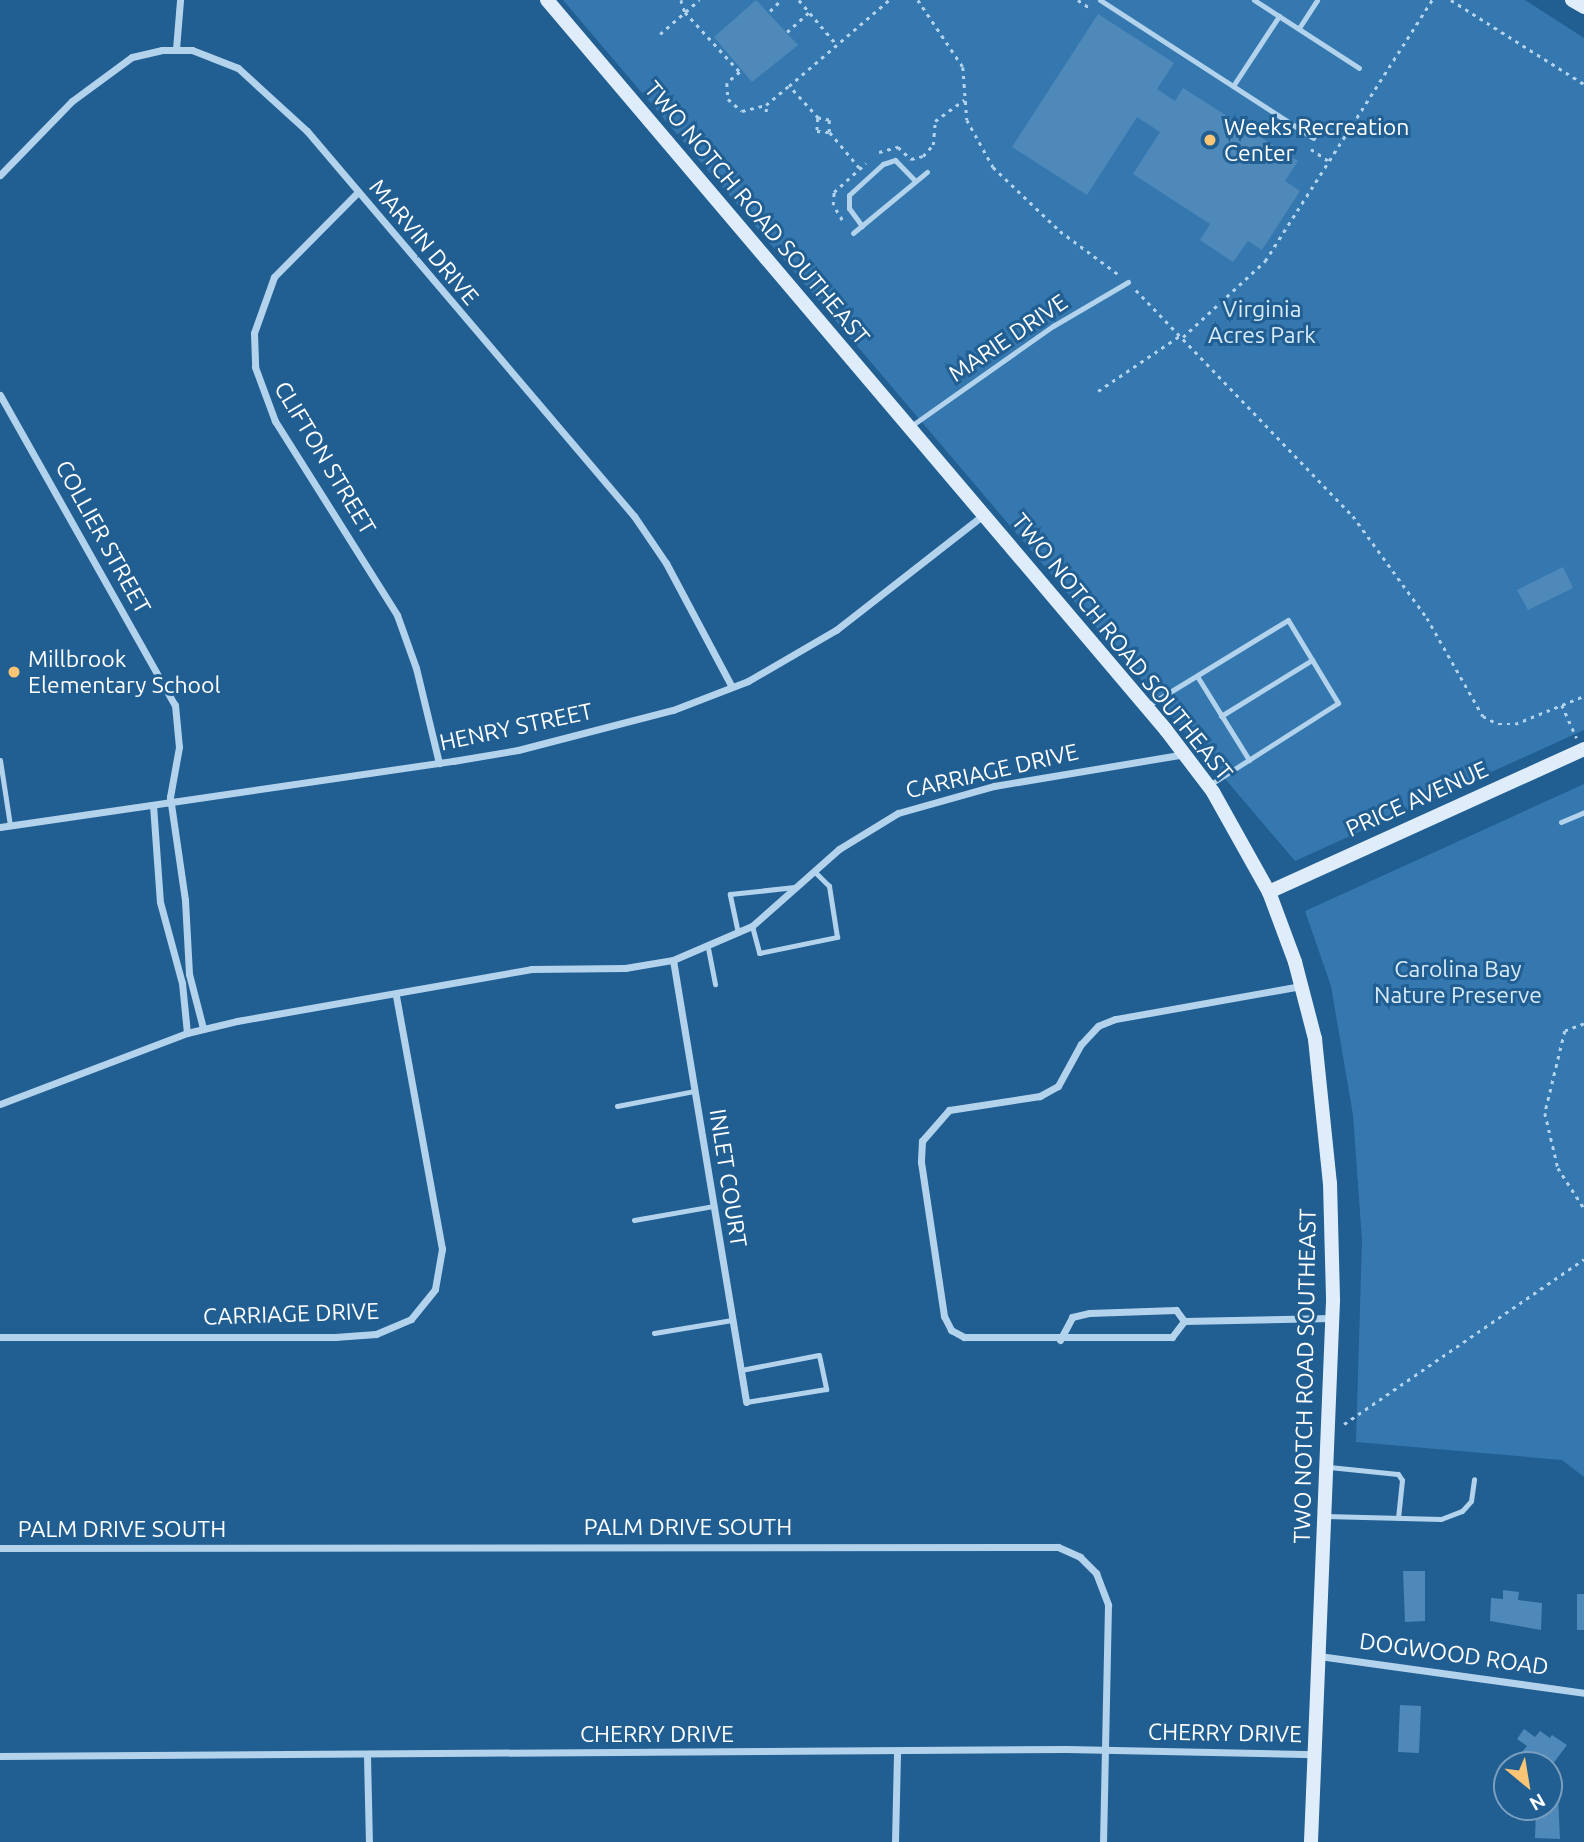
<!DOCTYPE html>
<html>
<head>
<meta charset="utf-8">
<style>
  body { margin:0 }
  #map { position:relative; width:1584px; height:1842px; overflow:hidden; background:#215e92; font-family:Ubuntu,sans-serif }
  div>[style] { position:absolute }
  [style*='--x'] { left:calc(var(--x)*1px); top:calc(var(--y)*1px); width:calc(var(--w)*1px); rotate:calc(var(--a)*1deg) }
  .green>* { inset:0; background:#3578af }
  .building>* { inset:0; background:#4e89ba }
  .path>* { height:2.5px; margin-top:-1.25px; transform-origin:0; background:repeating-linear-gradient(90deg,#b3d3ed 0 3.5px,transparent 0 8.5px) }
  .lane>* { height:5px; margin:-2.5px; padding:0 2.5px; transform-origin:2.5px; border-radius:2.5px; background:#b3d3ed }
  .street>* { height:7px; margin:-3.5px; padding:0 3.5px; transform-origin:3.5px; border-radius:3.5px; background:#b3d3ed }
  .secondary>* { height:14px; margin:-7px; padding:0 7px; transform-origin:7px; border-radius:7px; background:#dfedfa }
  .dots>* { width:19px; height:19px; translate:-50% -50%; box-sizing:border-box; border:4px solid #215e92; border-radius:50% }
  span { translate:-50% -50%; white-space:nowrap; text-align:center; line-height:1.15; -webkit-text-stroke:6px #215e92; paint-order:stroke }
  .poi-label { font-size:23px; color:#fff }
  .left { translate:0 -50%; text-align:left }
  .street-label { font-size:23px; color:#fff }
  .park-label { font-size:23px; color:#d8ebf9 }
  .north { position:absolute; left:1493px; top:1751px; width:70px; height:70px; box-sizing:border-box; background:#215e92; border:2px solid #7a9ebe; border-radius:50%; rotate:150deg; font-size:19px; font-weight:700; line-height:28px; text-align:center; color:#fff }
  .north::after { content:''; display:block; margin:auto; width:24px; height:32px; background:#fac574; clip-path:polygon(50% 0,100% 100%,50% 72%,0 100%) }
</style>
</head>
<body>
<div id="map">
  <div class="green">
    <div style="clip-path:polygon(563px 0,1525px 0,1584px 38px,1584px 730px,1295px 861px)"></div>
    <div style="clip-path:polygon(1584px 784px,1584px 1477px,1562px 1460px,1356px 1442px,1362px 1240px,1353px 1115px,1331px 986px,1305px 911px)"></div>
  </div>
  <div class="building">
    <div style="clip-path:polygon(756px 0,798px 45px,752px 82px,714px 37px)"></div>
    <div style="clip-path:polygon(1098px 14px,1174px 63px,1157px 89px,1175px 101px,1183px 88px,1298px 161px,1285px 181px,1300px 191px,1262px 250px,1248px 241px,1233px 262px,1200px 240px,1210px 224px,1133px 174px,1160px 132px,1137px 117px,1087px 195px,1012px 147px)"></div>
    <div style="clip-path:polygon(1563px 567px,1573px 588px,1528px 610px,1517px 590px)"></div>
    <div style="clip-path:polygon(1403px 1571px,1425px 1571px,1425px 1621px,1405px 1622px)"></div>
    <div style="clip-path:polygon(1503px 1590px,1519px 1592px,1518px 1600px,1542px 1603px,1541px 1630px,1490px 1621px,1491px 1598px,1503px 1599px)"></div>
    <div style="clip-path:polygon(1577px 1594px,1584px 1594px,1584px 1630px,1577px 1630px)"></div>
    <div style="clip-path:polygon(1400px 1705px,1421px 1706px,1419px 1753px,1398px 1752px)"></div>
    <div style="clip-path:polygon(1524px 1729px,1535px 1737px,1540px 1731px,1550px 1738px,1552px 1735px,1567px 1745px,1552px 1765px,1539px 1755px,1535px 1761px,1522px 1752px,1527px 1746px,1517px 1739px)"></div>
    <div style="clip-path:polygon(1549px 1796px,1558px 1796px,1560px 1839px,1535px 1838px,1536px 1811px,1514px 1810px,1549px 1807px)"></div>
  </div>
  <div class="path">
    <div style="--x:681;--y:0;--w:13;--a:72"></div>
    <div style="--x:685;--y:12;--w:81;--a:47.5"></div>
    <div style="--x:740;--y:72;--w:17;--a:140"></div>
    <div style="--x:727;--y:83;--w:16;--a:86"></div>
    <div style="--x:728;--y:99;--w:18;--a:41"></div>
    <div style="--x:742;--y:111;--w:25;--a:-14"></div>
    <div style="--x:799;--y:0;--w:59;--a:49.8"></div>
    <div style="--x:918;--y:0;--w:81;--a:56.1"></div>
    <div style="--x:963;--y:67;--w:53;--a:85.7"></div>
    <div style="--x:967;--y:120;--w:54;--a:61"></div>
    <div style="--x:993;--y:167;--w:93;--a:43.7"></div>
    <div style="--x:1060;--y:231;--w:72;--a:36.6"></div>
    <div style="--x:1078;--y:0;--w:14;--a:34"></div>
    <div style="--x:1451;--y:0;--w:157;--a:32.3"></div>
    <div style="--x:770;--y:11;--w:16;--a:-45"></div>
    <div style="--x:787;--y:32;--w:30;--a:-42"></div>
    <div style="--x:660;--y:34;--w:52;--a:-41.1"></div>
    <div style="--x:766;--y:112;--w:7;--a:-90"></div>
    <div style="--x:766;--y:105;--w:30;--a:-40"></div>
    <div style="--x:818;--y:118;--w:13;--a:94"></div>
    <div style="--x:817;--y:131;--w:12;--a:5"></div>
    <div style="--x:1311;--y:149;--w:22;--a:34"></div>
    <div style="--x:879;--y:152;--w:20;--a:-15"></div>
    <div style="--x:898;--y:147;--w:18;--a:43"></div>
    <div style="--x:911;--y:159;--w:12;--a:-14"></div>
    <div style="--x:923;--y:156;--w:15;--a:-48"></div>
    <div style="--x:933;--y:145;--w:24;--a:-85"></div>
    <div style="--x:935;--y:121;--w:36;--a:-36"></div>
    <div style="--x:859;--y:168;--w:47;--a:-129.8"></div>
    <div style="--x:829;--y:132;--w:12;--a:-90"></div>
    <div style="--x:829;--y:120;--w:11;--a:-170"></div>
    <div style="--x:818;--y:118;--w:43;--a:-132.2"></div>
    <div style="--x:789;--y:86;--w:132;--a:-40.7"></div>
    <div style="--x:842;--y:220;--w:17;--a:-121"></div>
    <div style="--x:833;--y:205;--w:13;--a:-86"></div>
    <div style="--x:834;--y:192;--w:43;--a:-42.2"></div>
    <div style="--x:1136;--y:290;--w:313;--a:46.2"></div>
    <div style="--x:1353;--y:516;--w:126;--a:54"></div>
    <div style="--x:1427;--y:618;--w:113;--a:60.3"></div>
    <div style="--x:1483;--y:716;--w:17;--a:28"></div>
    <div style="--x:1498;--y:724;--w:17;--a:0"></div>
    <div style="--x:1515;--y:724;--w:74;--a:-22.1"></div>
    <div style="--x:1183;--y:337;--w:112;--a:-42.8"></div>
    <div style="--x:1265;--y:261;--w:310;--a:-57.4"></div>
    <div style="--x:1098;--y:391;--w:100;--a:-34"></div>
    <div style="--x:1562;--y:705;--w:36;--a:66"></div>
    <div style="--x:1584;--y:1024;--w:20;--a:160"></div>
    <div style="--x:1565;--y:1031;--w:84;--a:103.7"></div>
    <div style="--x:1545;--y:1113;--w:57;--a:76.7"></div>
    <div style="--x:1558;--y:1168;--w:48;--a:57"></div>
    <div style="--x:1344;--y:1424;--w:291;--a:-34.5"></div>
  </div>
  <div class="lane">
    <div style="--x:1100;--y:0;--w:254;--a:32.9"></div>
    <div style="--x:1254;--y:0;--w:125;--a:32.9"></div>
    <div style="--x:1299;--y:28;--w:33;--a:-57"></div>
    <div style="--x:1233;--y:86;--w:84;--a:-56.7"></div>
    <div style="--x:862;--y:226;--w:22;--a:-126"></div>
    <div style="--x:849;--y:208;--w:13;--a:-90"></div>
    <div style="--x:849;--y:195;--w:46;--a:-42.4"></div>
    <div style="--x:883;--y:164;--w:13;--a:-18"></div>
    <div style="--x:895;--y:160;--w:29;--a:46"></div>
    <div style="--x:853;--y:233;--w:96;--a:-39.5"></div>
    <div style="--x:911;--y:426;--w:174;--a:-35.2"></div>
    <div style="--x:1053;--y:326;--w:87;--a:-30.4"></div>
    <div style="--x:1197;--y:676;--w:99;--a:58.2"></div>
    <div style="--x:1147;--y:706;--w:165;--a:-31.4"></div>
    <div style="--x:1288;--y:620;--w:97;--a:58.9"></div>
    <div style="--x:1338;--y:703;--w:151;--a:147.5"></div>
    <div style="--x:1221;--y:716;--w:107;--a:-31.6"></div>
    <div style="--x:0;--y:760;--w:66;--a:81.3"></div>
    <div style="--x:1561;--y:822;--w:25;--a:-23"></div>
    <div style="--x:752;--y:926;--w:28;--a:75"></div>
    <div style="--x:759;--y:953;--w:80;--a:-11.6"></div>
    <div style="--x:837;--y:937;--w:52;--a:-98.9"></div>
    <div style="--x:829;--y:886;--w:21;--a:-135"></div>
    <div style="--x:738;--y:933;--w:40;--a:-102"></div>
    <div style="--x:730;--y:894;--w:65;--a:-6.1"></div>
    <div style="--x:708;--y:948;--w:37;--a:79"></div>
    <div style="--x:617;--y:1106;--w:78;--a:-11"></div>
    <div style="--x:634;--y:1220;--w:80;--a:-10"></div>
    <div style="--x:654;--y:1333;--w:79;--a:-9.5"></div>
    <div style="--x:741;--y:1370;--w:79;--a:-10.9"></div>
    <div style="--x:819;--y:1355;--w:35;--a:78"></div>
    <div style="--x:826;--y:1389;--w:81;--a:170.8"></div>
    <div style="--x:1329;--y:1467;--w:69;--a:5.8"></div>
    <div style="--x:1398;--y:1474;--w:7;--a:56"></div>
    <div style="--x:1402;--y:1480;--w:38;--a:96"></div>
    <div style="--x:1325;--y:1516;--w:116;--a:1.5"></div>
    <div style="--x:1441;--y:1519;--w:22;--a:-21"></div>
    <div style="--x:1462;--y:1511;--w:13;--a:-48"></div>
    <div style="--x:1471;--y:1501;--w:22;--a:-82"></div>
  </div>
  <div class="street">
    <div style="--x:176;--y:49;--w:49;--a:-85.3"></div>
    <div style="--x:0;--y:175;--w:103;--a:-45.8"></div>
    <div style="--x:72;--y:101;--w:74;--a:-36.3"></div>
    <div style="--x:132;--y:57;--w:31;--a:-13"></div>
    <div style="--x:162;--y:50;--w:30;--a:0"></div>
    <div style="--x:192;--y:50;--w:49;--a:21.4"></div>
    <div style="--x:238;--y:68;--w:93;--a:42.4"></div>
    <div style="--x:307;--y:131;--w:505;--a:49.66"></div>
    <div style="--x:634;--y:516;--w:57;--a:55.8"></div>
    <div style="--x:666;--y:563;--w:140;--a:62"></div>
    <div style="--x:357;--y:193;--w:118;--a:134.7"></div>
    <div style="--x:274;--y:277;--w:59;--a:109.7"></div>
    <div style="--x:254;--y:333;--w:34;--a:88"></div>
    <div style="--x:255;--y:367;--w:58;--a:69.7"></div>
    <div style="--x:275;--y:421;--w:229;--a:57.8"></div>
    <div style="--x:397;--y:615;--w:56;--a:70.3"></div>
    <div style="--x:416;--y:668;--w:98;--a:76.4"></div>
    <div style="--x:0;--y:395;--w:356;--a:60.6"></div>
    <div style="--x:175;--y:705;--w:42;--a:84.6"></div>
    <div style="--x:179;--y:747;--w:51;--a:100.2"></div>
    <div style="--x:170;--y:797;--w:104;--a:81.7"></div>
    <div style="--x:185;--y:900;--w:74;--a:86.9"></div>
    <div style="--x:189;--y:974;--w:56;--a:75.5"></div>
    <div style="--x:153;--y:805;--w:97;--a:85.9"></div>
    <div style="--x:160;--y:902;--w:84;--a:74.8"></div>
    <div style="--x:182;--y:983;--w:50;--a:84.3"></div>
    <div style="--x:0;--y:827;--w:458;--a:-8.3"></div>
    <div style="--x:453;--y:761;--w:66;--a:-9.6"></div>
    <div style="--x:518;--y:750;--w:160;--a:-14.5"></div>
    <div style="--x:673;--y:710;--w:80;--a:-21.1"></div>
    <div style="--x:748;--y:681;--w:102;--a:-30.1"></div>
    <div style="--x:836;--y:630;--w:187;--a:-38"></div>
    <div style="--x:673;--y:960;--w:448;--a:80.6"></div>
    <div style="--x:1301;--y:986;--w:189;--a:169.9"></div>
    <div style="--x:1115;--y:1019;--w:18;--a:158"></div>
    <div style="--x:1098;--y:1026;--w:25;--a:133"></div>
    <div style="--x:1081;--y:1044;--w:48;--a:118.7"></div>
    <div style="--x:1058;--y:1086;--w:21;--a:151"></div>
    <div style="--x:1040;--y:1096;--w:92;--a:171.3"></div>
    <div style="--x:949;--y:1110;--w:41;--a:131.1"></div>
    <div style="--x:922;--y:1141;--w:21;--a:93"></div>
    <div style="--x:921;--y:1162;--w:156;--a:81.5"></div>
    <div style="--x:944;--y:1316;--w:16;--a:63"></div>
    <div style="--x:951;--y:1330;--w:15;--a:28"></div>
    <div style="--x:964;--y:1337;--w:208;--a:0"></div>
    <div style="--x:1172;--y:1337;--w:20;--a:-53"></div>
    <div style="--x:1184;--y:1321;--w:148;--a:-1.2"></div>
    <div style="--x:0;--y:1104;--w:200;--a:-20.8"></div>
    <div style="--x:187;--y:1033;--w:51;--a:-13.5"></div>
    <div style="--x:237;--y:1021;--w:299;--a:-10"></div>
    <div style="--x:531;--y:969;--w:94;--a:-0.6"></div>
    <div style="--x:625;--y:968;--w:49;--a:-9.5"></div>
    <div style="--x:673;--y:960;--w:86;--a:-23.3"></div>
    <div style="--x:752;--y:926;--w:116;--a:-41.5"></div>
    <div style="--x:839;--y:849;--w:69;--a:-31.4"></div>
    <div style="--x:898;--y:813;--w:100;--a:-15.7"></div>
    <div style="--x:994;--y:786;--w:194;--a:-9.5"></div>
    <div style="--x:0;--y:1337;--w:335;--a:0"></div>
    <div style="--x:335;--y:1337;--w:41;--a:-4.2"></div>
    <div style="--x:376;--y:1334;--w:38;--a:-23"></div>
    <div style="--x:411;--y:1319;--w:38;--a:-51"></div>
    <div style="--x:435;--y:1289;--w:41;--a:-80.1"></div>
    <div style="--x:442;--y:1249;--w:257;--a:-100.3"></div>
    <div style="--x:1060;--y:1340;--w:26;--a:-62"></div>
    <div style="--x:1072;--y:1317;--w:17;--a:-13"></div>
    <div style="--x:1089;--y:1313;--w:87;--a:-2"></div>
    <div style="--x:1176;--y:1310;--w:14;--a:54"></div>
    <div style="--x:0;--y:1548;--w:1058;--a:-0.05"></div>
    <div style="--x:1058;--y:1547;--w:24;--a:24"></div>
    <div style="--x:1080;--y:1557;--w:23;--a:45"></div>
    <div style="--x:1096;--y:1573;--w:34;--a:69"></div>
    <div style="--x:1108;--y:1605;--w:237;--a:91.2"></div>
    <div style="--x:1319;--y:1656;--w:268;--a:7.9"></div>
    <div style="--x:0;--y:1756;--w:1066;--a:-0.38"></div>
    <div style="--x:1066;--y:1749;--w:248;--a:1.2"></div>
    <div style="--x:367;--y:1756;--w:86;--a:88.7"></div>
    <div style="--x:895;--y:1842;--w:90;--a:-88.7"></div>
  </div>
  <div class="secondary">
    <div style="--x:547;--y:0;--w:957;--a:49.7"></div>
    <div style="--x:1166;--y:730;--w:78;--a:52.8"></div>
    <div style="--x:1213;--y:792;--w:115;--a:60.8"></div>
    <div style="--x:1269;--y:892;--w:75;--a:69.6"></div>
    <div style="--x:1295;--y:962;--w:80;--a:75.4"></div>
    <div style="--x:1315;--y:1039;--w:145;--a:84.1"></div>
    <div style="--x:1330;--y:1183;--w:118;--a:88.5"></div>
    <div style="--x:1333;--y:1301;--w:541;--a:92.33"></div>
    <div style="--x:1572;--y:0;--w:14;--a:30"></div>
    <div style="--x:1269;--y:892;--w:346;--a:-24.4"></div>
  </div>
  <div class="dots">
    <div style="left:1210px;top:140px;background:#fac574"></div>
    <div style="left:14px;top:672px;background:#fac574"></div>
  </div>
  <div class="poi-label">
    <span class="left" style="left:1224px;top:140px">Weeks Recreation<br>Center</span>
    <span class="left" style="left:28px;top:672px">Millbrook<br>Elementary School</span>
  </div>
  <div class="street-label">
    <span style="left:757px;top:213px;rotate:50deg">TWO NOTCH ROAD SOUTHEAST</span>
    <span style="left:424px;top:242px;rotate:50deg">MARVIN DRIVE</span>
    <span style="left:1008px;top:338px;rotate:-34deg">MARIE DRIVE</span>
    <span style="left:325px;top:458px;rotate:59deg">CLIFTON STREET</span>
    <span style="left:103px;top:537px;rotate:61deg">COLLIER STREET</span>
    <span style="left:1122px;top:647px;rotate:51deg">TWO NOTCH ROAD SOUTHEAST</span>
    <span style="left:516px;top:727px;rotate:-12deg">HENRY STREET</span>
    <span style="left:992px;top:771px;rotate:-13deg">CARRIAGE DRIVE</span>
    <span style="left:1417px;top:799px;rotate:-24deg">PRICE AVENUE</span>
    <span style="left:728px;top:1178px;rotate:81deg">INLET COURT</span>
    <span style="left:291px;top:1314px;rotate:-2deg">CARRIAGE DRIVE</span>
    <span style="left:1305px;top:1376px;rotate:-89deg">TWO NOTCH ROAD SOUTHEAST</span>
    <span style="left:688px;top:1527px">PALM DRIVE SOUTH</span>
    <span style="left:122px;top:1529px">PALM DRIVE SOUTH</span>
    <span style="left:1454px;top:1654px;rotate:8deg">DOGWOOD ROAD</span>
    <span style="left:1225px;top:1733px;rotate:1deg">CHERRY DRIVE</span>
    <span style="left:657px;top:1734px">CHERRY DRIVE</span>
  </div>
  <div class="park-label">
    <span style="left:1262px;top:322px">Virginia<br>Acres Park</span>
    <span style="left:1458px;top:982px">Carolina Bay<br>Nature Preserve</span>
  </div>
  <div class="north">N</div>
</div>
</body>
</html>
